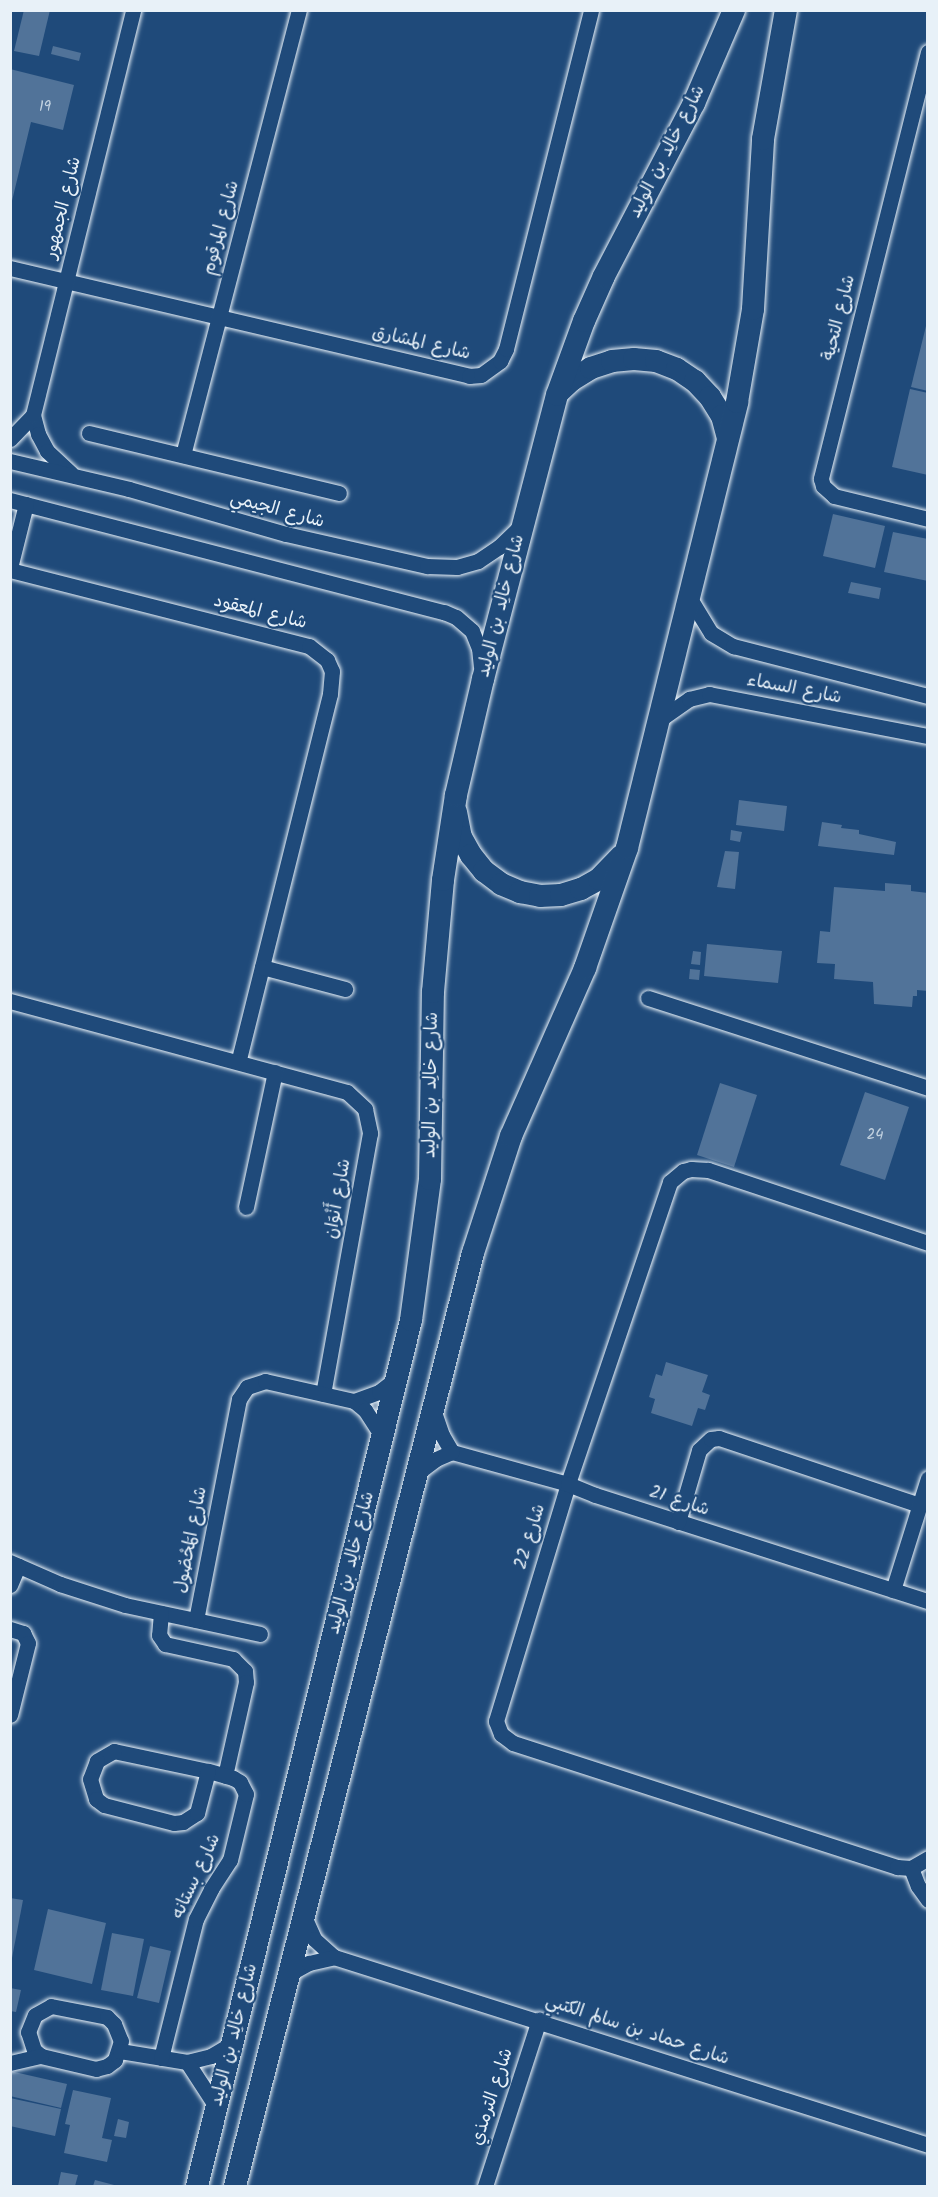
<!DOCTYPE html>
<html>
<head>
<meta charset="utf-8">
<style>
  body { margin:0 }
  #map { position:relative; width:938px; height:2197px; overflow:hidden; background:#1f4a7a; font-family:Kalam,"Playpen Sans Arabic",sans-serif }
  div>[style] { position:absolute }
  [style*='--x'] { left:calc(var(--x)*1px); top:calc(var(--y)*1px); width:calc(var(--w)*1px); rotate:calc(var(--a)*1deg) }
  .building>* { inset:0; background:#517399 }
  .roads { filter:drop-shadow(0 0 2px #e8f1f8) drop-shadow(0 0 2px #e8f1f8) }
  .street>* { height:15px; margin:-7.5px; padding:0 7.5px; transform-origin:7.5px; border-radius:7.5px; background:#1f4a7a }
  .secondary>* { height:22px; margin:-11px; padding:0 11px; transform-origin:11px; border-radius:11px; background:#1f4a7a }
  span { translate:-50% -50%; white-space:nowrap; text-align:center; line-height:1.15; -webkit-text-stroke:4.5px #1f4a7a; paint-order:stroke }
  .number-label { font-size:15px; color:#c2d2e0 }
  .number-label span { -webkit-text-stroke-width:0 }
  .street-label { font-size:18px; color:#e8f1f8 }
  .frame { position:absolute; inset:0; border:12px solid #e8f1f8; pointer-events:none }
</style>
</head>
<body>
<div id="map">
  <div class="building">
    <div style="clip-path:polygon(24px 10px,50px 10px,39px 56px,14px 51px)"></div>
    <div style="clip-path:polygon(53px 46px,81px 53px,79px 61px,51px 54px)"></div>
    <div style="clip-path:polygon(10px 69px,74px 85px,63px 130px,31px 122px,11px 205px)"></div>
    <div style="clip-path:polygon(927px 322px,928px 322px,928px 391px,911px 387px)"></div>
    <div style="clip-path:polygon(910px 389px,928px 393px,928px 475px,892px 467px)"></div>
    <div style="clip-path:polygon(833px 514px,885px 526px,875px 568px,823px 556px)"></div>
    <div style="clip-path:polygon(893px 532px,928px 539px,928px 581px,884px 572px)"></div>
    <div style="clip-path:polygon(851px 582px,881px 588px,879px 599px,848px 593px)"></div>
    <div style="clip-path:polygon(739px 800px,787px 806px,784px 831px,736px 825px)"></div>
    <div style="clip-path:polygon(822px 822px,842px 825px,841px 828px,859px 830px,859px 834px,896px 842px,894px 855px,818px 846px)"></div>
    <div style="clip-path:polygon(731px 830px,742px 832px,740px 842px,730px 840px)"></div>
    <div style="clip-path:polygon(725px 851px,739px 852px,735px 889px,717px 887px)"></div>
    <div style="clip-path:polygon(885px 883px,911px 885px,911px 891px,928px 893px,928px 991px,917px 990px,917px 996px,913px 996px,912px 1007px,874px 1004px,873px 982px,834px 979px,835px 964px,817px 963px,820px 931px,830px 932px,834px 887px,885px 891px)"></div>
    <div style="clip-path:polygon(707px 944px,782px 951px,778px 983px,704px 976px)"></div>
    <div style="clip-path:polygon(693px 951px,701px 952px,700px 965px,691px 964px)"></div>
    <div style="clip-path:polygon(690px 969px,700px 970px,699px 980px,689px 979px)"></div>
    <div style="clip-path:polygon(720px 1083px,757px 1095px,734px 1167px,697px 1155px)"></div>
    <div style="clip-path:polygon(865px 1092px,909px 1107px,885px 1180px,840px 1165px)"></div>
    <div style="clip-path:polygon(666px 1362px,708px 1375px,702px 1392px,710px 1395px,705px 1410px,698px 1408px,692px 1426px,651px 1413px,655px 1399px,649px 1397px,656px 1374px,662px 1376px)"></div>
    <div style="clip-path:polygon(10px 1898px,23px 1900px,12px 1958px,10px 1958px)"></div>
    <div style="clip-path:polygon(48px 1909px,106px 1923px,92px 1984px,34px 1970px)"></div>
    <div style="clip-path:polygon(112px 1933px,144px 1939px,133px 1996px,101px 1990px)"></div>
    <div style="clip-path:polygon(150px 1946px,171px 1951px,159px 2003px,137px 1998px)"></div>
    <div style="clip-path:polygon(10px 1988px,21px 1990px,16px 2012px,10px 2011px)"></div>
    <div style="clip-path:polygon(10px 2071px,67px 2084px,61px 2108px,10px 2096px)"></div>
    <div style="clip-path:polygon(73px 2090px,111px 2098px,102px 2138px,112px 2140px,107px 2162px,64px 2153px,70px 2125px,65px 2124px)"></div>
    <div style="clip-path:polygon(10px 2098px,61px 2109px,55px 2136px,10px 2126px)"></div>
    <div style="clip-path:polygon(118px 2119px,129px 2122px,126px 2138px,114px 2136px)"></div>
    <div style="clip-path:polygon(61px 2172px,78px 2175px,75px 2186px,58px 2186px)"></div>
    <div style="clip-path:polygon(95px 2180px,118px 2186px,93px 2186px)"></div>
  </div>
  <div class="roads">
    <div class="street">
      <div style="--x:928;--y:52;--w:440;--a:104.1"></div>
      <div style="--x:821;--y:479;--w:7;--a:74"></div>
      <div style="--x:823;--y:486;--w:15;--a:42"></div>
      <div style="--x:834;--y:496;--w:97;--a:13.7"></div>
      <div style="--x:10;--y:268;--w:472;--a:13.2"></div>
      <div style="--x:469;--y:376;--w:12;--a:-5"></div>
      <div style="--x:481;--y:375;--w:24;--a:-36"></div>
      <div style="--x:500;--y:361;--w:13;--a:-63"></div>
      <div style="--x:506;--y:349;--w:349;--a:-75.9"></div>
      <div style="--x:33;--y:415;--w:20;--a:75"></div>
      <div style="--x:38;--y:434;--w:19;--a:62"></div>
      <div style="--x:47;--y:451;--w:33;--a:43"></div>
      <div style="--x:89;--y:433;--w:257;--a:13.5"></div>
      <div style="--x:10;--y:439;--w:33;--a:-46"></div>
      <div style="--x:33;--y:415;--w:417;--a:-76.1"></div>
      <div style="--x:183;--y:455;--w:460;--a:-75.4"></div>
      <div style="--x:10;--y:461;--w:122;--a:13.2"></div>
      <div style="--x:129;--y:489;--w:163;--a:16"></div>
      <div style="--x:286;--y:534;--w:145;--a:12.8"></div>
      <div style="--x:427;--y:566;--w:30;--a:2"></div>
      <div style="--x:457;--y:567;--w:22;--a:-16"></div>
      <div style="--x:478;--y:561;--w:25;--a:-34"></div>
      <div style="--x:499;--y:547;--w:30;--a:-44"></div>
      <div style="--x:10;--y:500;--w:448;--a:14.5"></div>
      <div style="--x:444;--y:612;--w:13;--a:23"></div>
      <div style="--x:456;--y:617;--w:21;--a:41"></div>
      <div style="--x:472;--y:631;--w:18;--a:68"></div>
      <div style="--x:479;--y:648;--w:18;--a:84"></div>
      <div style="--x:10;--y:568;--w:66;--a:-76"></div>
      <div style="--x:10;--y:570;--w:309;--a:14.3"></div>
      <div style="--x:309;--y:646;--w:23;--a:38"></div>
      <div style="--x:327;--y:660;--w:12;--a:66"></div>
      <div style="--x:332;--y:671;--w:23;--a:95"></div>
      <div style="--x:330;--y:694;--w:379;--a:104"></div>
      <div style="--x:689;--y:597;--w:42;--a:58.6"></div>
      <div style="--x:711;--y:633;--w:26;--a:31"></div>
      <div style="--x:733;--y:646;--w:201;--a:14.4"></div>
      <div style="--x:659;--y:720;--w:37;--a:-35"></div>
      <div style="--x:689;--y:699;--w:21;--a:-14"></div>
      <div style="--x:709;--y:694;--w:223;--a:10.9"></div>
      <div style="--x:262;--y:967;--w:86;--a:14.8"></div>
      <div style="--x:648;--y:998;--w:294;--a:17.8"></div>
      <div style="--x:10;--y:1001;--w:349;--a:15.1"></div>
      <div style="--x:347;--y:1092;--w:25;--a:43"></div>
      <div style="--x:365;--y:1109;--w:25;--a:78"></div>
      <div style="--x:370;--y:1133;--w:265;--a:100.2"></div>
      <div style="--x:246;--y:1207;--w:138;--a:-77.9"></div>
      <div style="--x:928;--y:1243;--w:232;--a:-161.6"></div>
      <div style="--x:708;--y:1170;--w:17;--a:-177"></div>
      <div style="--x:691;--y:1169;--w:8;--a:166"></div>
      <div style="--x:683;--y:1171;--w:17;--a:140"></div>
      <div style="--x:670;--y:1182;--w:319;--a:108.7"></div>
      <div style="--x:568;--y:1484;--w:248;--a:106.9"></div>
      <div style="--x:496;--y:1721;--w:14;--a:69"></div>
      <div style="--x:501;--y:1734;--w:15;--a:37"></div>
      <div style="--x:513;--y:1743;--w:404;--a:17.9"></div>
      <div style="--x:897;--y:1867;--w:14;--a:4"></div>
      <div style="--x:911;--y:1868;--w:20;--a:-30"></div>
      <div style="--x:354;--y:1401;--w:27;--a:-20"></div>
      <div style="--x:379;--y:1392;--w:24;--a:-38"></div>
      <div style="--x:434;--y:1412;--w:24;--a:71"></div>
      <div style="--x:442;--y:1435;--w:20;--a:60"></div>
      <div style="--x:452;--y:1452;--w:120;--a:15.4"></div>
      <div style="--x:568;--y:1484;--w:29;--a:22"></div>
      <div style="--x:595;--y:1495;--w:349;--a:17.7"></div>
      <div style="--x:416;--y:1474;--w:25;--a:-37"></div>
      <div style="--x:436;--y:1459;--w:17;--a:-24"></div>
      <div style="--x:678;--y:1522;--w:75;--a:-73.7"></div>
      <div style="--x:699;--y:1450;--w:16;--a:-43"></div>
      <div style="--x:711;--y:1439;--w:8;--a:-7"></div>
      <div style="--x:719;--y:1438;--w:211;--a:18.5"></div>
      <div style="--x:10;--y:1562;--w:55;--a:23.7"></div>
      <div style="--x:60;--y:1584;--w:68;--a:17.9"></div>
      <div style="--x:125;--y:1605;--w:138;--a:12.1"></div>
      <div style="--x:10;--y:1585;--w:21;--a:-67"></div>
      <div style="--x:893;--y:1590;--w:117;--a:-72.6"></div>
      <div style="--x:161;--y:1613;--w:22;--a:95"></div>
      <div style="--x:159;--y:1635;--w:11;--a:56"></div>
      <div style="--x:165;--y:1644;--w:70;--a:12.4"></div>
      <div style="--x:233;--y:1659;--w:17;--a:45"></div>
      <div style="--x:245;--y:1671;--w:11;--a:85"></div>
      <div style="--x:246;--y:1682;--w:96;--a:102.6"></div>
      <div style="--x:196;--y:1620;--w:225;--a:-79"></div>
      <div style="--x:239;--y:1399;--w:14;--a:-56"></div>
      <div style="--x:247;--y:1387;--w:19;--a:-18"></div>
      <div style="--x:265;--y:1381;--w:91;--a:12.7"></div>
      <div style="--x:354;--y:1401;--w:14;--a:39"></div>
      <div style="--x:365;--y:1410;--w:33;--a:57"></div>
      <div style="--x:10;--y:1629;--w:14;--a:17"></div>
      <div style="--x:23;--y:1633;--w:11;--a:63"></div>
      <div style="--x:28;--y:1643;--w:74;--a:104"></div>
      <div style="--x:911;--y:1868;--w:19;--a:69"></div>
      <div style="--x:918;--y:1886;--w:17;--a:54"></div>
      <div style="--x:303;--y:1914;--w:27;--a:66"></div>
      <div style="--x:314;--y:1939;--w:27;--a:42"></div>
      <div style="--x:334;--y:1957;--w:623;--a:17.56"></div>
      <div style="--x:287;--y:1975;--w:25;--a:-29"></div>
      <div style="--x:309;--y:1963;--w:26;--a:-13"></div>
      <div style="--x:51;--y:2006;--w:57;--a:11.1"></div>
      <div style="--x:107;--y:2017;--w:10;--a:45"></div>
      <div style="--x:114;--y:2024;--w:18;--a:68"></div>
      <div style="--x:121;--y:2041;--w:20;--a:108"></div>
      <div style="--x:115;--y:2060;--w:10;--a:143"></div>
      <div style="--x:107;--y:2066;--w:11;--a:165"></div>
      <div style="--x:96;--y:2069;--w:57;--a:-166.7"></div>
      <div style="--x:41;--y:2056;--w:9;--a:-139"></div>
      <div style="--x:34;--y:2050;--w:19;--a:-108"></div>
      <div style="--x:28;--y:2032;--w:18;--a:-68"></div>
      <div style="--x:35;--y:2015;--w:18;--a:-29"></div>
      <div style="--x:120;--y:2051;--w:68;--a:9.3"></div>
      <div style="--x:187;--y:2062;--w:25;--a:-14"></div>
      <div style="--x:211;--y:2056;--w:26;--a:-31"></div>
      <div style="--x:161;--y:2058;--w:143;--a:-75.9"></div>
      <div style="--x:196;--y:1919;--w:34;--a:-63"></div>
      <div style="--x:211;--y:1889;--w:35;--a:-57"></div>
      <div style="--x:230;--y:1860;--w:68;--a:-76.4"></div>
      <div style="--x:246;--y:1794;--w:13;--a:-117"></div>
      <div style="--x:240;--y:1782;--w:8;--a:-150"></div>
      <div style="--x:233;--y:1778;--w:26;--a:-164"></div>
      <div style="--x:208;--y:1771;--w:96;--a:-168"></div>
      <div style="--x:114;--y:1751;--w:20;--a:150"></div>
      <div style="--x:97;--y:1761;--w:19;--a:111"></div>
      <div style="--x:90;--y:1779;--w:21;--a:73"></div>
      <div style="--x:96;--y:1799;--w:10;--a:37"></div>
      <div style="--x:104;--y:1805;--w:72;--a:14.4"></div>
      <div style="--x:174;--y:1823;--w:9;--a:-6"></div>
      <div style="--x:183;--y:1822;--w:17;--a:-33"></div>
      <div style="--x:197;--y:1813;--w:43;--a:-75.3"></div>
      <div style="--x:187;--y:2062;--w:55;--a:56.9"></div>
      <div style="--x:10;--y:2063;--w:32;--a:-13"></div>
      <div style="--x:485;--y:2186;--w:175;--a:-72"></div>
    </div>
    <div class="secondary">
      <div style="--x:559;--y:392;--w:18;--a:-43"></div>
      <div style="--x:572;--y:380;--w:22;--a:-32"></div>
      <div style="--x:591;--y:368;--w:22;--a:-18"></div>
      <div style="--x:612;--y:361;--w:22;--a:-5"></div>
      <div style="--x:634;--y:359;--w:22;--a:5"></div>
      <div style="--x:656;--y:361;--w:22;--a:21"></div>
      <div style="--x:677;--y:369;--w:22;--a:34"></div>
      <div style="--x:695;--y:381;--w:22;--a:47"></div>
      <div style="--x:710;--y:397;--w:22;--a:58"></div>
      <div style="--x:722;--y:416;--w:23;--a:75"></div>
      <div style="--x:456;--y:812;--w:25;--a:79"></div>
      <div style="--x:461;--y:837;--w:21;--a:61"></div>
      <div style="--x:471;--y:855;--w:21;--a:51"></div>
      <div style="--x:484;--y:871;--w:21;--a:37"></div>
      <div style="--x:501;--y:884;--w:21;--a:23"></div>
      <div style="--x:520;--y:892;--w:20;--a:11"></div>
      <div style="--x:540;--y:896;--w:21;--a:-3"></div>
      <div style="--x:561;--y:895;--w:21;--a:-17"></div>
      <div style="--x:581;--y:889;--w:21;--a:-29"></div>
      <div style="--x:599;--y:879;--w:32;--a:-46"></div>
      <div style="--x:197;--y:2186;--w:892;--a:-76.12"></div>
      <div style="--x:411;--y:1320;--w:142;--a:-82.3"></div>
      <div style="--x:430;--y:1179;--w:187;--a:-89.1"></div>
      <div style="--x:433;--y:992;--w:112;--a:-84.9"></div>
      <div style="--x:443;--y:880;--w:86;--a:-81.3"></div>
      <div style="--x:456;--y:795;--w:119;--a:-76.9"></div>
      <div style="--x:483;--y:679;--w:293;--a:-75.4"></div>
      <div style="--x:557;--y:395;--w:79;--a:-70"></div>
      <div style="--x:584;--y:321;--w:49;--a:-66"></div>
      <div style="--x:604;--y:276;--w:195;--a:-62.5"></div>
      <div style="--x:694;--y:103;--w:101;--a:-66.7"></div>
      <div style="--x:235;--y:2186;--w:963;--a:-75.69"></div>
      <div style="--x:473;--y:1253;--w:123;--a:-72"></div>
      <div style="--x:511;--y:1136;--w:184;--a:-66.2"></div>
      <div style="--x:585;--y:968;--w:127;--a:-70.7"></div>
      <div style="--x:627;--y:848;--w:459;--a:-76.1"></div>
      <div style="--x:737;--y:402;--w:94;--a:-80.2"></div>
      <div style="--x:753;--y:309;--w:170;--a:-86.6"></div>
      <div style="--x:763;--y:139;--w:131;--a:-79.9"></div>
    </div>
  </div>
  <div class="number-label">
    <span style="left:45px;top:108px">19</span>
    <span style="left:875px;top:1136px">24</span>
  </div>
  <div class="street-label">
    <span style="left:668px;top:152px;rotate:-63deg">شارع خالِد بن الوليد</span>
    <span style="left:64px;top:208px;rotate:-76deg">شارع الجمهور</span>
    <span style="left:222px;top:228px;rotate:-75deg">شارع المرقوم</span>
    <span style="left:840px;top:318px;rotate:-76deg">شارع التحية</span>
    <span style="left:421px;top:344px;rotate:13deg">شارع المشارق</span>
    <span style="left:277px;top:511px;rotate:15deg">شارع الجيمي</span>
    <span style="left:502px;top:606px;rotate:-76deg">شارع خالِد بن الوليد</span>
    <span style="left:260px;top:613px;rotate:14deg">شارع المعقود</span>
    <span style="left:794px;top:690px;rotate:11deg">شارع السماء</span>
    <span style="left:432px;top:1085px;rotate:-89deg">شارع خالِد بن الوليد</span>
    <span style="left:339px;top:1199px;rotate:-80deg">شارع أَنْوَان</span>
    <span style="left:679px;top:1502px;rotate:18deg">شارع 21</span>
    <span style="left:531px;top:1537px;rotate:-73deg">شارع 22</span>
    <span style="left:192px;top:1540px;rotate:-79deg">شارع المَحْصُول</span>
    <span style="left:352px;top:1563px;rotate:-76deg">شارع خالِد بن الوليد</span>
    <span style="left:197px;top:1877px;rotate:-65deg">شارع بستانه</span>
    <span style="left:637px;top:2031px;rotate:18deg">شارع حماد بن سالم الكتبي</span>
    <span style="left:235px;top:2035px;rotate:-76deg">شارع خالِد بن الوليد</span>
    <span style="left:493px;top:2097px;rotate:-72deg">شارع الترمذي</span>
  </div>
  <div class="frame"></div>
</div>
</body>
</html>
